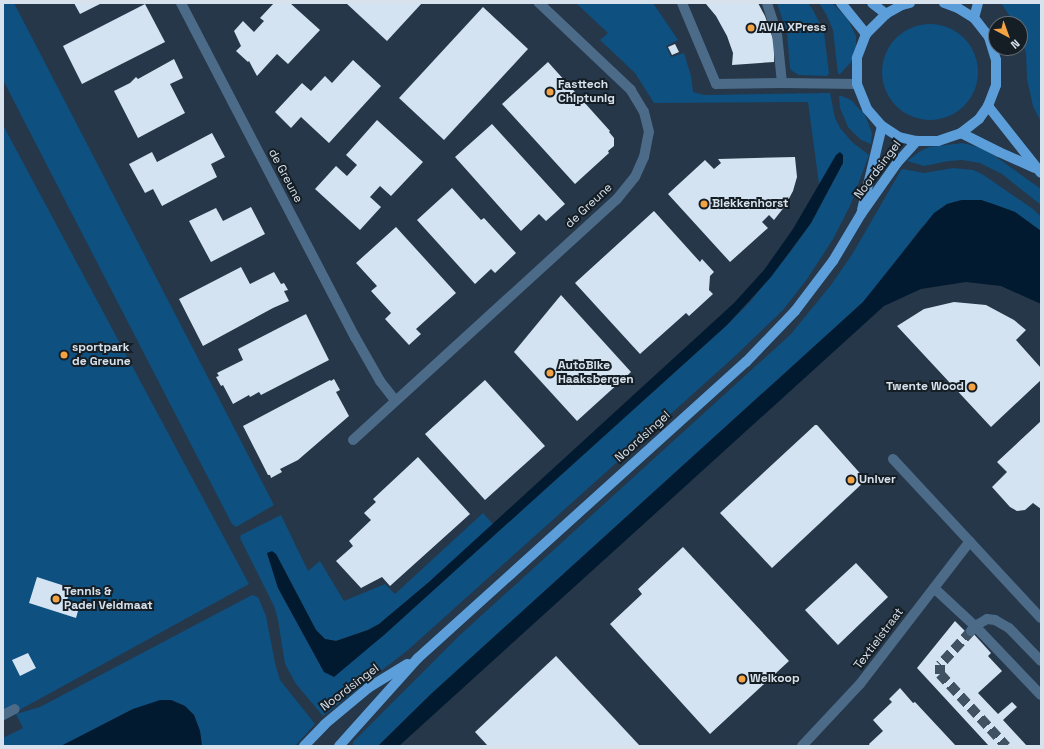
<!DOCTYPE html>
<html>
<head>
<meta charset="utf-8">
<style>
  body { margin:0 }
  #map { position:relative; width:1044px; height:749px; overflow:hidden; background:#253748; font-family:"Space Grotesk",sans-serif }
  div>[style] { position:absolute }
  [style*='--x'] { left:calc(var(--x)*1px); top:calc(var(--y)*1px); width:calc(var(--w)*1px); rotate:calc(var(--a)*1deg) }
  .green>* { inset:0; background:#0e5080 }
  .round { border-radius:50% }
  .water>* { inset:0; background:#021a2f }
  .building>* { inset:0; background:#d3e3f1 }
  .minor-tunnel>* { height:10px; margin-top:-5px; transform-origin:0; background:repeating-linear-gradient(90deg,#405161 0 10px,transparent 0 15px) }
  .minor>* { height:10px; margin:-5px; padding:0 5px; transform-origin:5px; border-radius:5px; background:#4c6b88 }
  .major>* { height:10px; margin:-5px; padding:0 5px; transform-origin:5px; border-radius:5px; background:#5c9ed9 }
  .dots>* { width:11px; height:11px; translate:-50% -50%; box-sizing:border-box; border:2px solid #161e25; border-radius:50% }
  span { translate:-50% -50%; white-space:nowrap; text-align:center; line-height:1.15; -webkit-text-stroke:4px #161e25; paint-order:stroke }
  .poi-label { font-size:12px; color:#d7e2ed; font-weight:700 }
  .left { translate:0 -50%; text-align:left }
  .right { translate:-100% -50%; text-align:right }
  .street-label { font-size:12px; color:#d7e2ed }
  .frame { position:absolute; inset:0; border:4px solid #d7e2ed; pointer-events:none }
  .north { position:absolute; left:988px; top:16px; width:40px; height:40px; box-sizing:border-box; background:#161e25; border:1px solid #636c75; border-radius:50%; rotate:139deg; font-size:11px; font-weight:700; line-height:16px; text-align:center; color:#d7e2ed }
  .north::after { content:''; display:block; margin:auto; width:14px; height:18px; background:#f4a344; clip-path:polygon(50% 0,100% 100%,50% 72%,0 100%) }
</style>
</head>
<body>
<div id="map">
  <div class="green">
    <div style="clip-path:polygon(3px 3px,14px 3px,274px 505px,236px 527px,232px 524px,3px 80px)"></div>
    <div style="clip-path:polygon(576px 3px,653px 3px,678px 40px,666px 46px,671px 57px,684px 53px,691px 76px,693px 92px,704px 95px,830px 93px,835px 118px,840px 128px,852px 142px,869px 155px,850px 206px,833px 239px,807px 279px,783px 310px,734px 357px,408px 650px,323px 716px,296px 684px,285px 664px,278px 620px,274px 606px,240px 538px,241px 535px,281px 515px,308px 571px,320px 561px,344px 601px,385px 584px,395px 594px,483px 513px,493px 524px,429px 582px,379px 624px,368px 630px,336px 641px,325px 639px,316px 630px,276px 554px,267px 553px,278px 588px,324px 672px,384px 635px,727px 325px,750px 302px,791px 251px,811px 223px,843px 163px,828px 171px,820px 184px,819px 184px,808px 102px,654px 103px,635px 73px,600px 40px,608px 33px)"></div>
    <div style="clip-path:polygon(777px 3px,808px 3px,813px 10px,824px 32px,829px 73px,827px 76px,799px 75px,792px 71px,790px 68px,787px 33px)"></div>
    <div style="clip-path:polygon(819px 3px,832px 3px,847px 18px,856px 36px,856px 46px,852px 61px,840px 74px,838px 74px,833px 30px,826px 14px)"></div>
    <div style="clip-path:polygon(1001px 3px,1041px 3px,1041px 122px,1033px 106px,1027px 79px,1026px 53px,1020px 35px,1020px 24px,1015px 24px)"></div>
    <div class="round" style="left:882px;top:24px;width:96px;height:96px"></div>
    <div style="clip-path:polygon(839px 96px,842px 96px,851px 100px,865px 115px,872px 133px,871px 144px,861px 140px,848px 127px,840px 108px)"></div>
    <div style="clip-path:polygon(3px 125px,249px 584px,3px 719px)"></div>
    <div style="clip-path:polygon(963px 143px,985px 149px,1041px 189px,1041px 205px,1002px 174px,980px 163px,962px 160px,949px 161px,924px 166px,907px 161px,919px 152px,929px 147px)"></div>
    <div style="clip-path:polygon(953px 168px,973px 170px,982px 174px,1033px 209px,1041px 217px,1041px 231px,1015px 212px,981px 200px,961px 200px,947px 204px,921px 228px,887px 273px,863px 302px,431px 694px,378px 746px,353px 746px,353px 742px,459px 636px,791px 334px,831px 285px,853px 253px,901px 170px,903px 169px,924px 173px)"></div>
    <div style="clip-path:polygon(252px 595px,258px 597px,266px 616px,275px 663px,280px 680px,315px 724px,295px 746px,202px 746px,200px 731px,194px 715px,185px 706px,171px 700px,133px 709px,61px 746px,3px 746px,3px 738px,23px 728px,16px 714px,40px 707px)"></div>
  </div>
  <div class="water">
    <div style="clip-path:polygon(840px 152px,843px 155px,843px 163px,811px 223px,771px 277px,727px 325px,384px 635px,334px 677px,324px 672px,278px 588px,267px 553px,272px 551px,276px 554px,316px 630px,325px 639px,336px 641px,368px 630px,379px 624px,429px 582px,734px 303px,764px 270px,793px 229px,836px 155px)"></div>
    <div style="clip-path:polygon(962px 200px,981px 200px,996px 205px,1015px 212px,1041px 231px,1041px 304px,1001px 286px,966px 282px,921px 289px,884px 306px,399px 746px,378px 746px,431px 694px,863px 302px,934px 213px,947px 204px)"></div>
    <div style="clip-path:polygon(160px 700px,171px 700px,185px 706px,194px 715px,200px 731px,202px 746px,61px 746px,133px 709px)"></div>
  </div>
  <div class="building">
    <div style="clip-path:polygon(74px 3px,102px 3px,80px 14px)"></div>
    <div style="clip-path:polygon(274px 3px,290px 3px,320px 30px,288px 64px,277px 54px,257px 76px,249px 61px,248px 62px,236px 51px,241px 46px,234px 31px,243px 21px,254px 32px,264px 21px,260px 18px)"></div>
    <div style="clip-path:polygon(346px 3px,422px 3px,387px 41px)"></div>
    <div style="clip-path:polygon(707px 3px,758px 3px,765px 16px,774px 42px,774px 62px,732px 65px,733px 53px,727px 36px,716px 16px,706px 4px)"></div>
    <div style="clip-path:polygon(145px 4px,165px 42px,82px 84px,63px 46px)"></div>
    <div style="clip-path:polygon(483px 7px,528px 49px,444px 140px,399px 98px)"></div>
    <div style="clip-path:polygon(675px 44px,679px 52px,672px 55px,668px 47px)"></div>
    <div style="clip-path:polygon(174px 59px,183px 78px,170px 84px,185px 113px,138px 138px,114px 91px,130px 83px,136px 77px,138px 79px)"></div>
    <div style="clip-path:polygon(353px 60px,381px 86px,329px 143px,301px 117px,291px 128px,275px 112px,302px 83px,311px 91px,325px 76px,332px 83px)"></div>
    <div style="clip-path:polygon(548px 62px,610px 131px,609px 132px,614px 138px,614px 146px,608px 151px,609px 153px,575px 184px,502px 104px)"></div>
    <div style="clip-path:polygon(377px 120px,423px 162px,391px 196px,380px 186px,370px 197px,381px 207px,360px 230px,315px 189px,336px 166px,347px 176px,357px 165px,346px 155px)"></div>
    <div style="clip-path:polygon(492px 124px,565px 204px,546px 221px,539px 214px,521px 231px,455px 157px)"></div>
    <div style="clip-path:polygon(212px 133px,225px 157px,211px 164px,217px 177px,162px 206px,153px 189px,145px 193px,129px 164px,152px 152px,157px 162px)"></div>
    <div style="clip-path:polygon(795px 157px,797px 177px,793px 191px,785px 206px,774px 220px,769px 215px,762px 222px,768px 228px,730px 262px,668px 194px,705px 160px,714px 169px,721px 163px,718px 159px)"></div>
    <div style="clip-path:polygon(452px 188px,481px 220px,484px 218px,516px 253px,495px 273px,491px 269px,475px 284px,417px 220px)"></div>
    <div style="clip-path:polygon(251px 207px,265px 234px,211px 262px,189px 221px,216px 208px,223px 221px)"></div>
    <div style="clip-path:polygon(654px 211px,700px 262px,702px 259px,714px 272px,710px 276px,709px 290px,713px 294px,689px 316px,686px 313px,640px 354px,575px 283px)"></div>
    <div style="clip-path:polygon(396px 227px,456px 293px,416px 329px,421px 334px,409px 345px,385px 319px,391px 313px,371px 291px,377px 286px,356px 263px)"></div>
    <div style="clip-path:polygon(241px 267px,250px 284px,274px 272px,281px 284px,284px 283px,288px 290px,284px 291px,289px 301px,273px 308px,203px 346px,179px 299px)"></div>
    <div style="clip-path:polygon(561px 295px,631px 372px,577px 421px,514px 352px)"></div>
    <div style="clip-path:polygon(954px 302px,986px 305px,1014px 320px,1026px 330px,1016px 340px,1041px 368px,1041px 380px,991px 427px,897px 326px,924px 309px)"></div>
    <div style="clip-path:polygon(306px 314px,329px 360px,261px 395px,259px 392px,250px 397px,249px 395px,233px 404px,223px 385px,221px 386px,216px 377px,219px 376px,217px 373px,243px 360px,238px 349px)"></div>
    <div style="clip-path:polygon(334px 379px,340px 390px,336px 392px,349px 416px,298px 460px,280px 469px,282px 472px,271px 478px,270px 475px,268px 475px,243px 426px,330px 380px,331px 381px)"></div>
    <div style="clip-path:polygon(485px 380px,545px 446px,485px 500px,425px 434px)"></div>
    <div style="clip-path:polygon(1041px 421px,1041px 509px,1033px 503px,1025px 510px,1017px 511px,1010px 507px,992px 487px,1007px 472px,997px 462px)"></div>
    <div style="clip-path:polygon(815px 425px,817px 425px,866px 480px,772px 568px,720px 513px)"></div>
    <div style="clip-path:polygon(418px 457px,470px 514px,390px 586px,382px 577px,361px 588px,336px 561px,353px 546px,349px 541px,371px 520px,364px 513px,376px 502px,373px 499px)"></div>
    <div style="clip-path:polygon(683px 547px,789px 661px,710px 734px,610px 624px,642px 594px,638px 589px)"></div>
    <div style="clip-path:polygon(856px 563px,888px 597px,838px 645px,805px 610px)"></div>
    <div style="clip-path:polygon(37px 577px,71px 588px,67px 600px,80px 604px,76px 618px,29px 603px)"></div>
    <div style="clip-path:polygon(955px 621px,968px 634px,971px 631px,991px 653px,988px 656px,1002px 671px,978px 693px,998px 714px,1012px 702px,1017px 707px,1003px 720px,1027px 746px,989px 746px,917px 668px)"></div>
    <div style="clip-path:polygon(28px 653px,36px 668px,20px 676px,12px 660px)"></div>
    <div style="clip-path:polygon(556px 656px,640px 746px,488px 746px,475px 732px)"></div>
    <div style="clip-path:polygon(900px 688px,913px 703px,915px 702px,956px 746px,870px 746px,869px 744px,883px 731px,873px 720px,892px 702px,889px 699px)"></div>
  </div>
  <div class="minor-tunnel">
    <div style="--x:971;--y:631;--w:46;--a:132.4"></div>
    <div style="--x:940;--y:665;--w:9;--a:90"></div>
    <div style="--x:940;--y:674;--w:98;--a:47.5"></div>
  </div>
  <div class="minor">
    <div style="--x:181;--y:3;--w:377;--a:62.5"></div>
    <div style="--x:355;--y:337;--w:51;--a:60.4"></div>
    <div style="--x:380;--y:381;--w:24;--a:52"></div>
    <div style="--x:682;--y:3;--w:88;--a:67.2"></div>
    <div style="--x:716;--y:84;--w:66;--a:-0.9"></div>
    <div style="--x:782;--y:83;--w:49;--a:-95.8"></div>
    <div style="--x:777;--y:34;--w:33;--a:-108"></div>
    <div style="--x:782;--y:83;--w:75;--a:0.8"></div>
    <div style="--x:353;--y:440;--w:357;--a:-42.4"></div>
    <div style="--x:617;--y:199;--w:28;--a:-51"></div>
    <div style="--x:635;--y:177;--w:22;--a:-66"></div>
    <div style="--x:644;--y:157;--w:25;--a:-79"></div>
    <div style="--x:649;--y:132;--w:21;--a:-104"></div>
    <div style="--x:644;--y:112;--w:26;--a:-121"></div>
    <div style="--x:631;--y:90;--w:127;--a:-136.6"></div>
    <div style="--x:893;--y:459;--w:217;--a:47.1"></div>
    <div style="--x:934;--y:588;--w:56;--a:42.8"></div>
    <div style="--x:975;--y:626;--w:95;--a:46.3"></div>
    <div style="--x:971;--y:631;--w:6;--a:-51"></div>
    <div style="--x:975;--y:626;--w:14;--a:-30"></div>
    <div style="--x:987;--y:619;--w:8;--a:7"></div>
    <div style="--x:995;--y:620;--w:16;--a:30"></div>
    <div style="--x:1009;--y:628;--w:46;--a:45.9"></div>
    <div style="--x:3;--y:715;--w:13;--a:-27"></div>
    <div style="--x:802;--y:746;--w:85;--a:-46.9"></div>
    <div style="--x:860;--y:684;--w:180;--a:-52.4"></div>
  </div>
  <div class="major">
    <div style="--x:841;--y:3;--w:40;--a:51"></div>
    <div style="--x:872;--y:3;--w:18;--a:38"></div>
    <div style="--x:910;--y:3;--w:8;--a:166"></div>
    <div style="--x:902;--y:5;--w:18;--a:151"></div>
    <div style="--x:886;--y:14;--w:28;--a:135"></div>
    <div style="--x:866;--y:34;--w:26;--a:111"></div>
    <div style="--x:857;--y:58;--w:26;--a:90"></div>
    <div style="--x:857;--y:84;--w:27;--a:68"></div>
    <div style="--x:867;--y:109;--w:23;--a:49"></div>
    <div style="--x:882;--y:126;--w:20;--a:33"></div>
    <div style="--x:899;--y:137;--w:18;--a:13"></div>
    <div style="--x:917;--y:141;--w:21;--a:0"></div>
    <div style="--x:938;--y:141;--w:24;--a:-19"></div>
    <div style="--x:961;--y:133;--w:23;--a:-38"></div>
    <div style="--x:979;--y:119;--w:16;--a:-55"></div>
    <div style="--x:988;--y:106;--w:22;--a:-69"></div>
    <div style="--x:996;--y:85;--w:25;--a:-90"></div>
    <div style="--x:996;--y:60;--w:24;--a:-107"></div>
    <div style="--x:989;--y:37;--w:24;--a:-128"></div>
    <div style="--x:974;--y:18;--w:19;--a:-148"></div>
    <div style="--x:958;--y:8;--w:15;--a:-160"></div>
    <div style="--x:974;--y:18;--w:16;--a:-75"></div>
    <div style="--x:988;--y:106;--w:85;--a:51.7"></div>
    <div style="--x:961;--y:133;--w:42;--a:26.6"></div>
    <div style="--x:999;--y:152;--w:39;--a:24"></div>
    <div style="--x:862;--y:210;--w:86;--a:-76.6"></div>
    <div style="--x:304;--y:746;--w:30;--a:-46"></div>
    <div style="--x:325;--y:724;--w:56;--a:-39.9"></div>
    <div style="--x:368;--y:688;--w:46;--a:-31.6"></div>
    <div style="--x:339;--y:746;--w:118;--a:-48.1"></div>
    <div style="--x:418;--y:658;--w:442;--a:-42.1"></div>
    <div style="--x:746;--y:362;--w:71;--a:-46.1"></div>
    <div style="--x:795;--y:311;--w:63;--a:-52.8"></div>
    <div style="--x:833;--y:261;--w:55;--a:-59.2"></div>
    <div style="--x:861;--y:214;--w:62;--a:-54.8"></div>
    <div style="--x:897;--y:163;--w:30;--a:-48"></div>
  </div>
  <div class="dots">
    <div style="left:751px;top:28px;background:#f4a344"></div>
    <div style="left:550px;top:92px;background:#f4a344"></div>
    <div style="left:704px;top:204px;background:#f4a344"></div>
    <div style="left:64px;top:355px;background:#f4a344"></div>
    <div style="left:550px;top:373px;background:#f4a344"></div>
    <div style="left:972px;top:387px;background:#f4a344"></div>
    <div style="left:851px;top:480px;background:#f4a344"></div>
    <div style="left:56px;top:599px;background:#f4a344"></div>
    <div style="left:742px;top:679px;background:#f4a344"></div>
  </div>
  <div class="poi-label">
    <span class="left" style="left:759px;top:28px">AVIA XPress</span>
    <span class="left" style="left:558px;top:92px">Fasttech<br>Chiptunig</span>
    <span class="left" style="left:712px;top:204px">Blekkenhorst</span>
    <span class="left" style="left:72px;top:355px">sportpark<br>de Greune</span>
    <span class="left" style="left:558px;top:373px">AutoBike<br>Haaksbergen</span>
    <span class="right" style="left:964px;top:387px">Twente Wood</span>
    <span class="left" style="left:859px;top:480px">Univer</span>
    <span class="left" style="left:64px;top:599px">Tennis &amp;<br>Padel Veldmaat</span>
    <span class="left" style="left:750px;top:679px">Welkoop</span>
  </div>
  <div class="street-label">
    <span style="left:878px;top:170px;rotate:-53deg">Noordsingel</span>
    <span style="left:285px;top:176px;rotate:62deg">de Greune</span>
    <span style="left:589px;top:206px;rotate:-43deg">de Greune</span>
    <span style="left:643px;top:437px;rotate:-42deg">Noordsingel</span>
    <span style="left:879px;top:639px;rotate:-53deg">Textielstraat</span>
    <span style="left:350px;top:688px;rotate:-37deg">Noordsingel</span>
  </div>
  <div class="frame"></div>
  <div class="north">N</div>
</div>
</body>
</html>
